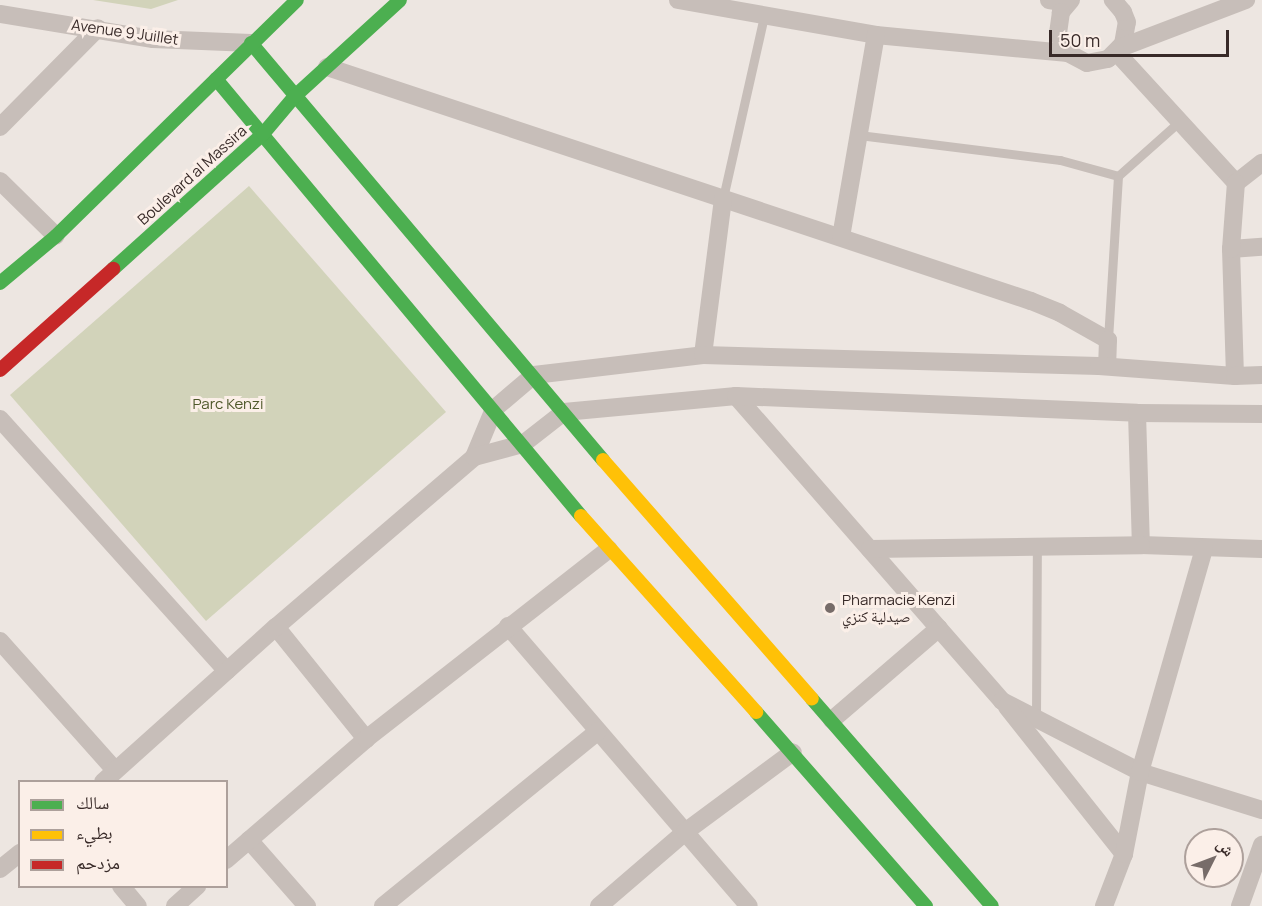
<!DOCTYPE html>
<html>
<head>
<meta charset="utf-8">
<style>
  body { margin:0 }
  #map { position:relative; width:1262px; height:906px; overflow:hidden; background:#ede6e1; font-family:Manrope,"Noto Naskh Arabic",sans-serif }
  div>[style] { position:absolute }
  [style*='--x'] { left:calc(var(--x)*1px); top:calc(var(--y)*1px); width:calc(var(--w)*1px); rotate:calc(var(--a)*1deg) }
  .green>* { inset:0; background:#d2d3ba }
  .lane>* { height:9px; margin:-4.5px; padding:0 4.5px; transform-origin:4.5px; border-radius:4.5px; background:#c7beb9 }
  .street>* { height:18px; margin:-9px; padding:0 9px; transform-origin:9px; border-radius:9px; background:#c7beb9 }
  .fast>* { height:14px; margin:-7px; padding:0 7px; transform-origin:7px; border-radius:7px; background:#4caf50 }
  .slow>* { height:14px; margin:-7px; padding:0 7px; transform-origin:7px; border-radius:7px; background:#ffc107 }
  .jam>* { height:14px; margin:-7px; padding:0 7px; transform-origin:7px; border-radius:7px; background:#c62828 }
  .dots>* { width:16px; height:16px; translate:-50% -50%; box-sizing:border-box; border:3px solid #fbefe8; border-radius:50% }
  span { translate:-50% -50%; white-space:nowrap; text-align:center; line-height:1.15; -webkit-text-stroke:6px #fbefe8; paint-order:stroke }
  .street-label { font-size:15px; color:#382a28 }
  .park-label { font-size:15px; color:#4e582a }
  .poi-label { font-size:15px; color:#382a28 }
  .left { translate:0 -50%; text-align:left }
  .legend { position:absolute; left:18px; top:780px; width:210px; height:108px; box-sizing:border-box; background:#fbefe8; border:2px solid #ada09b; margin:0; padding:8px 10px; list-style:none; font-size:18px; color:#382a28 }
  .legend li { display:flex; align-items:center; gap:12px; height:30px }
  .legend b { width:30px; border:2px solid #ada09b }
  .north { position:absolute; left:1184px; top:828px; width:60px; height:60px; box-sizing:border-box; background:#fbefe8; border:2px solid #ada09b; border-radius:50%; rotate:48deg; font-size:16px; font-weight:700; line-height:24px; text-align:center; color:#382a28 }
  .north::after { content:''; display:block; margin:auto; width:21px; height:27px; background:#776c69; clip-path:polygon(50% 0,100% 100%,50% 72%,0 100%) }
  .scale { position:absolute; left:1049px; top:30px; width:180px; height:27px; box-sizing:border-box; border:3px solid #382a28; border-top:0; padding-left:8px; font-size:18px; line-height:21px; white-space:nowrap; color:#382a28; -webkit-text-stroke:4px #fbefe8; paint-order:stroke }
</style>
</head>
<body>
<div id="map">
  <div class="green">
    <div style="clip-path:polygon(93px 0,178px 0,151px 9px)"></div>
    <div style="clip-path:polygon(249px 186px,446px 412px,206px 621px,10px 395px)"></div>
  </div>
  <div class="lane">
    <div style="--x:859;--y:135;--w:203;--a:7.1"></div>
    <div style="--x:1060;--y:160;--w:60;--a:15.4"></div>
    <div style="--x:1118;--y:176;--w:164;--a:93.5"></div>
    <div style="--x:1118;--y:176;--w:84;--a:-41.6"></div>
    <div style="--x:723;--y:198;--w:187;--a:-77.3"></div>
    <div style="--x:1036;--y:718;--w:171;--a:-89.7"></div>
  </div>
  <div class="street">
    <div style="--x:678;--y:0;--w:201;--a:10"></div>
    <div style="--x:876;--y:35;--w:193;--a:5.4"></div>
    <div style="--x:1049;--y:0;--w:18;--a:9"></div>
    <div style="--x:1071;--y:0;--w:16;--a:130"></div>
    <div style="--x:1061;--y:12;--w:22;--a:98"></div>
    <div style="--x:1058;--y:34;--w:21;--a:62"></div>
    <div style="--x:1068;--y:53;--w:21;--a:28"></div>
    <div style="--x:1087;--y:63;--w:21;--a:-11"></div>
    <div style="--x:1108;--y:59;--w:21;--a:-45"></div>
    <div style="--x:1123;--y:44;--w:22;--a:-80"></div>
    <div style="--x:1127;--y:22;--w:11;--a:-112"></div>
    <div style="--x:1123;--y:12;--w:16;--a:-130"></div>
    <div style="--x:0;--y:14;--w:155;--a:9.3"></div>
    <div style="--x:153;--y:39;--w:98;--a:2.3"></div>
    <div style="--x:1120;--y:48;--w:135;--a:-20.9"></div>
    <div style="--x:1117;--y:53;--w:176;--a:47.5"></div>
    <div style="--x:1236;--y:183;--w:33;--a:-38"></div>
    <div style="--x:327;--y:67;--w:742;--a:18.39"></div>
    <div style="--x:1031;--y:301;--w:31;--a:22"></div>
    <div style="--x:1060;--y:313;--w:55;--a:29.4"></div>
    <div style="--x:1108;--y:340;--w:26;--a:92"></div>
    <div style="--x:0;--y:127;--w:139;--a:-45.3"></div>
    <div style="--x:0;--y:181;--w:78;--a:44.5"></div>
    <div style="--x:841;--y:237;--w:205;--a:-80.2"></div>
    <div style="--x:1231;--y:249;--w:31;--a:-4"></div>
    <div style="--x:703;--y:355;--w:158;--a:-82.7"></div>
    <div style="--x:1235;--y:376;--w:127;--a:-91.8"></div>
    <div style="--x:1231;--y:249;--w:66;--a:-85.7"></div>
    <div style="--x:736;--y:396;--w:405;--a:48.9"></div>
    <div style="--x:1002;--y:701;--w:155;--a:27.2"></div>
    <div style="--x:1140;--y:772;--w:128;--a:17.3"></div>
    <div style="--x:1137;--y:413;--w:132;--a:88.3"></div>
    <div style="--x:1141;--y:545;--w:121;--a:1.9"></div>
    <div style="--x:0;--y:419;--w:339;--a:48"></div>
    <div style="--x:474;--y:457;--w:52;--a:-67.4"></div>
    <div style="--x:494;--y:409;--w:52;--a:-40.4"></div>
    <div style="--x:534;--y:375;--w:170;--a:-6.7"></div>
    <div style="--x:703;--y:355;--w:396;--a:1.6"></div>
    <div style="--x:1099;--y:366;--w:136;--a:4.2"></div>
    <div style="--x:1235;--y:376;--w:27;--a:-2"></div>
    <div style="--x:870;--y:549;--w:271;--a:-0.8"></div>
    <div style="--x:508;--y:626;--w:369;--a:49.3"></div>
    <div style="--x:276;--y:627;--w:144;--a:51.2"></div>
    <div style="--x:0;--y:641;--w:173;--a:48.3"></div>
    <div style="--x:1007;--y:707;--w:188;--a:51.5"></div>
    <div style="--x:832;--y:720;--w:141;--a:-40.7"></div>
    <div style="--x:103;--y:782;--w:232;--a:-41.9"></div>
    <div style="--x:276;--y:627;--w:261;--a:-40.6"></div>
    <div style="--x:474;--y:457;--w:51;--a:-14.9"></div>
    <div style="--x:523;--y:444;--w:52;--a:-38"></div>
    <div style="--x:564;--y:412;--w:173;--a:-5.3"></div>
    <div style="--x:736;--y:396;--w:401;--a:2.4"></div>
    <div style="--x:1137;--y:413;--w:125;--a:0.5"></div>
    <div style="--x:249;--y:840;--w:88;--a:48.7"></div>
    <div style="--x:226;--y:860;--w:185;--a:-40.8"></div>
    <div style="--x:366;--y:739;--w:308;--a:-38"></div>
    <div style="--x:0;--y:869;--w:26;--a:-39"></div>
    <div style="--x:121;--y:886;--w:26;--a:50"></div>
    <div style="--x:175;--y:906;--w:30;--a:-42"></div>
    <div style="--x:383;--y:906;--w:277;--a:-39.1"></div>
    <div style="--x:599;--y:906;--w:113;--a:-40.7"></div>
    <div style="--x:685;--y:832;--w:134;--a:-36.5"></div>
    <div style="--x:1104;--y:906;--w:56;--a:-69"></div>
    <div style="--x:1124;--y:854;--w:84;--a:-79"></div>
    <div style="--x:1140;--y:772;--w:232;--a:-74"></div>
    <div style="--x:1240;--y:906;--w:65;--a:-70.2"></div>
  </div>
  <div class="fast">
    <div style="--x:251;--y:43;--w:546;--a:49.83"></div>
    <div style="--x:216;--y:79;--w:569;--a:50.13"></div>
    <div style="--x:113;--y:269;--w:202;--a:-42"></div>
    <div style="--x:263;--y:134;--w:50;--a:-49.9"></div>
    <div style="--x:295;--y:96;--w:142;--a:-42.4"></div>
    <div style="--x:0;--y:283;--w:73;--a:-40"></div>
    <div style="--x:56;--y:236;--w:337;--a:-44.4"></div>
    <div style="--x:812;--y:699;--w:274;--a:49"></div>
    <div style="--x:756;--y:712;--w:258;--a:48.8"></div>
  </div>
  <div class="slow">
    <div style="--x:603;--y:460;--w:317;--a:48.8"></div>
    <div style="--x:581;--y:516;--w:263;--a:48.2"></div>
  </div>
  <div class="jam">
    <div style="--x:0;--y:370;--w:152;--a:-41.8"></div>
  </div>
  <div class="dots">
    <div style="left:830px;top:608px;background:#776c69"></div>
  </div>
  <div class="street-label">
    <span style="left:125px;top:32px;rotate:8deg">Avenue 9 Juillet</span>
    <span style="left:192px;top:175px;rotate:-42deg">Boulevard al Massira</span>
  </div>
  <div class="park-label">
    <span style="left:228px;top:404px">Parc Kenzi</span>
  </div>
  <div class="poi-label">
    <span class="left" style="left:842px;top:608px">Pharmacie Kenzi<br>صيدلية كنزي</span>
  </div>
  <ul class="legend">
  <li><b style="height:8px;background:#4caf50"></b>سالك</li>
  <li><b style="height:8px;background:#ffc107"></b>بطيء</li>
  <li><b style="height:8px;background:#c62828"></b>مزدحم</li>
  </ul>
  <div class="north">ش</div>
  <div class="scale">50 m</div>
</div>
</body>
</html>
